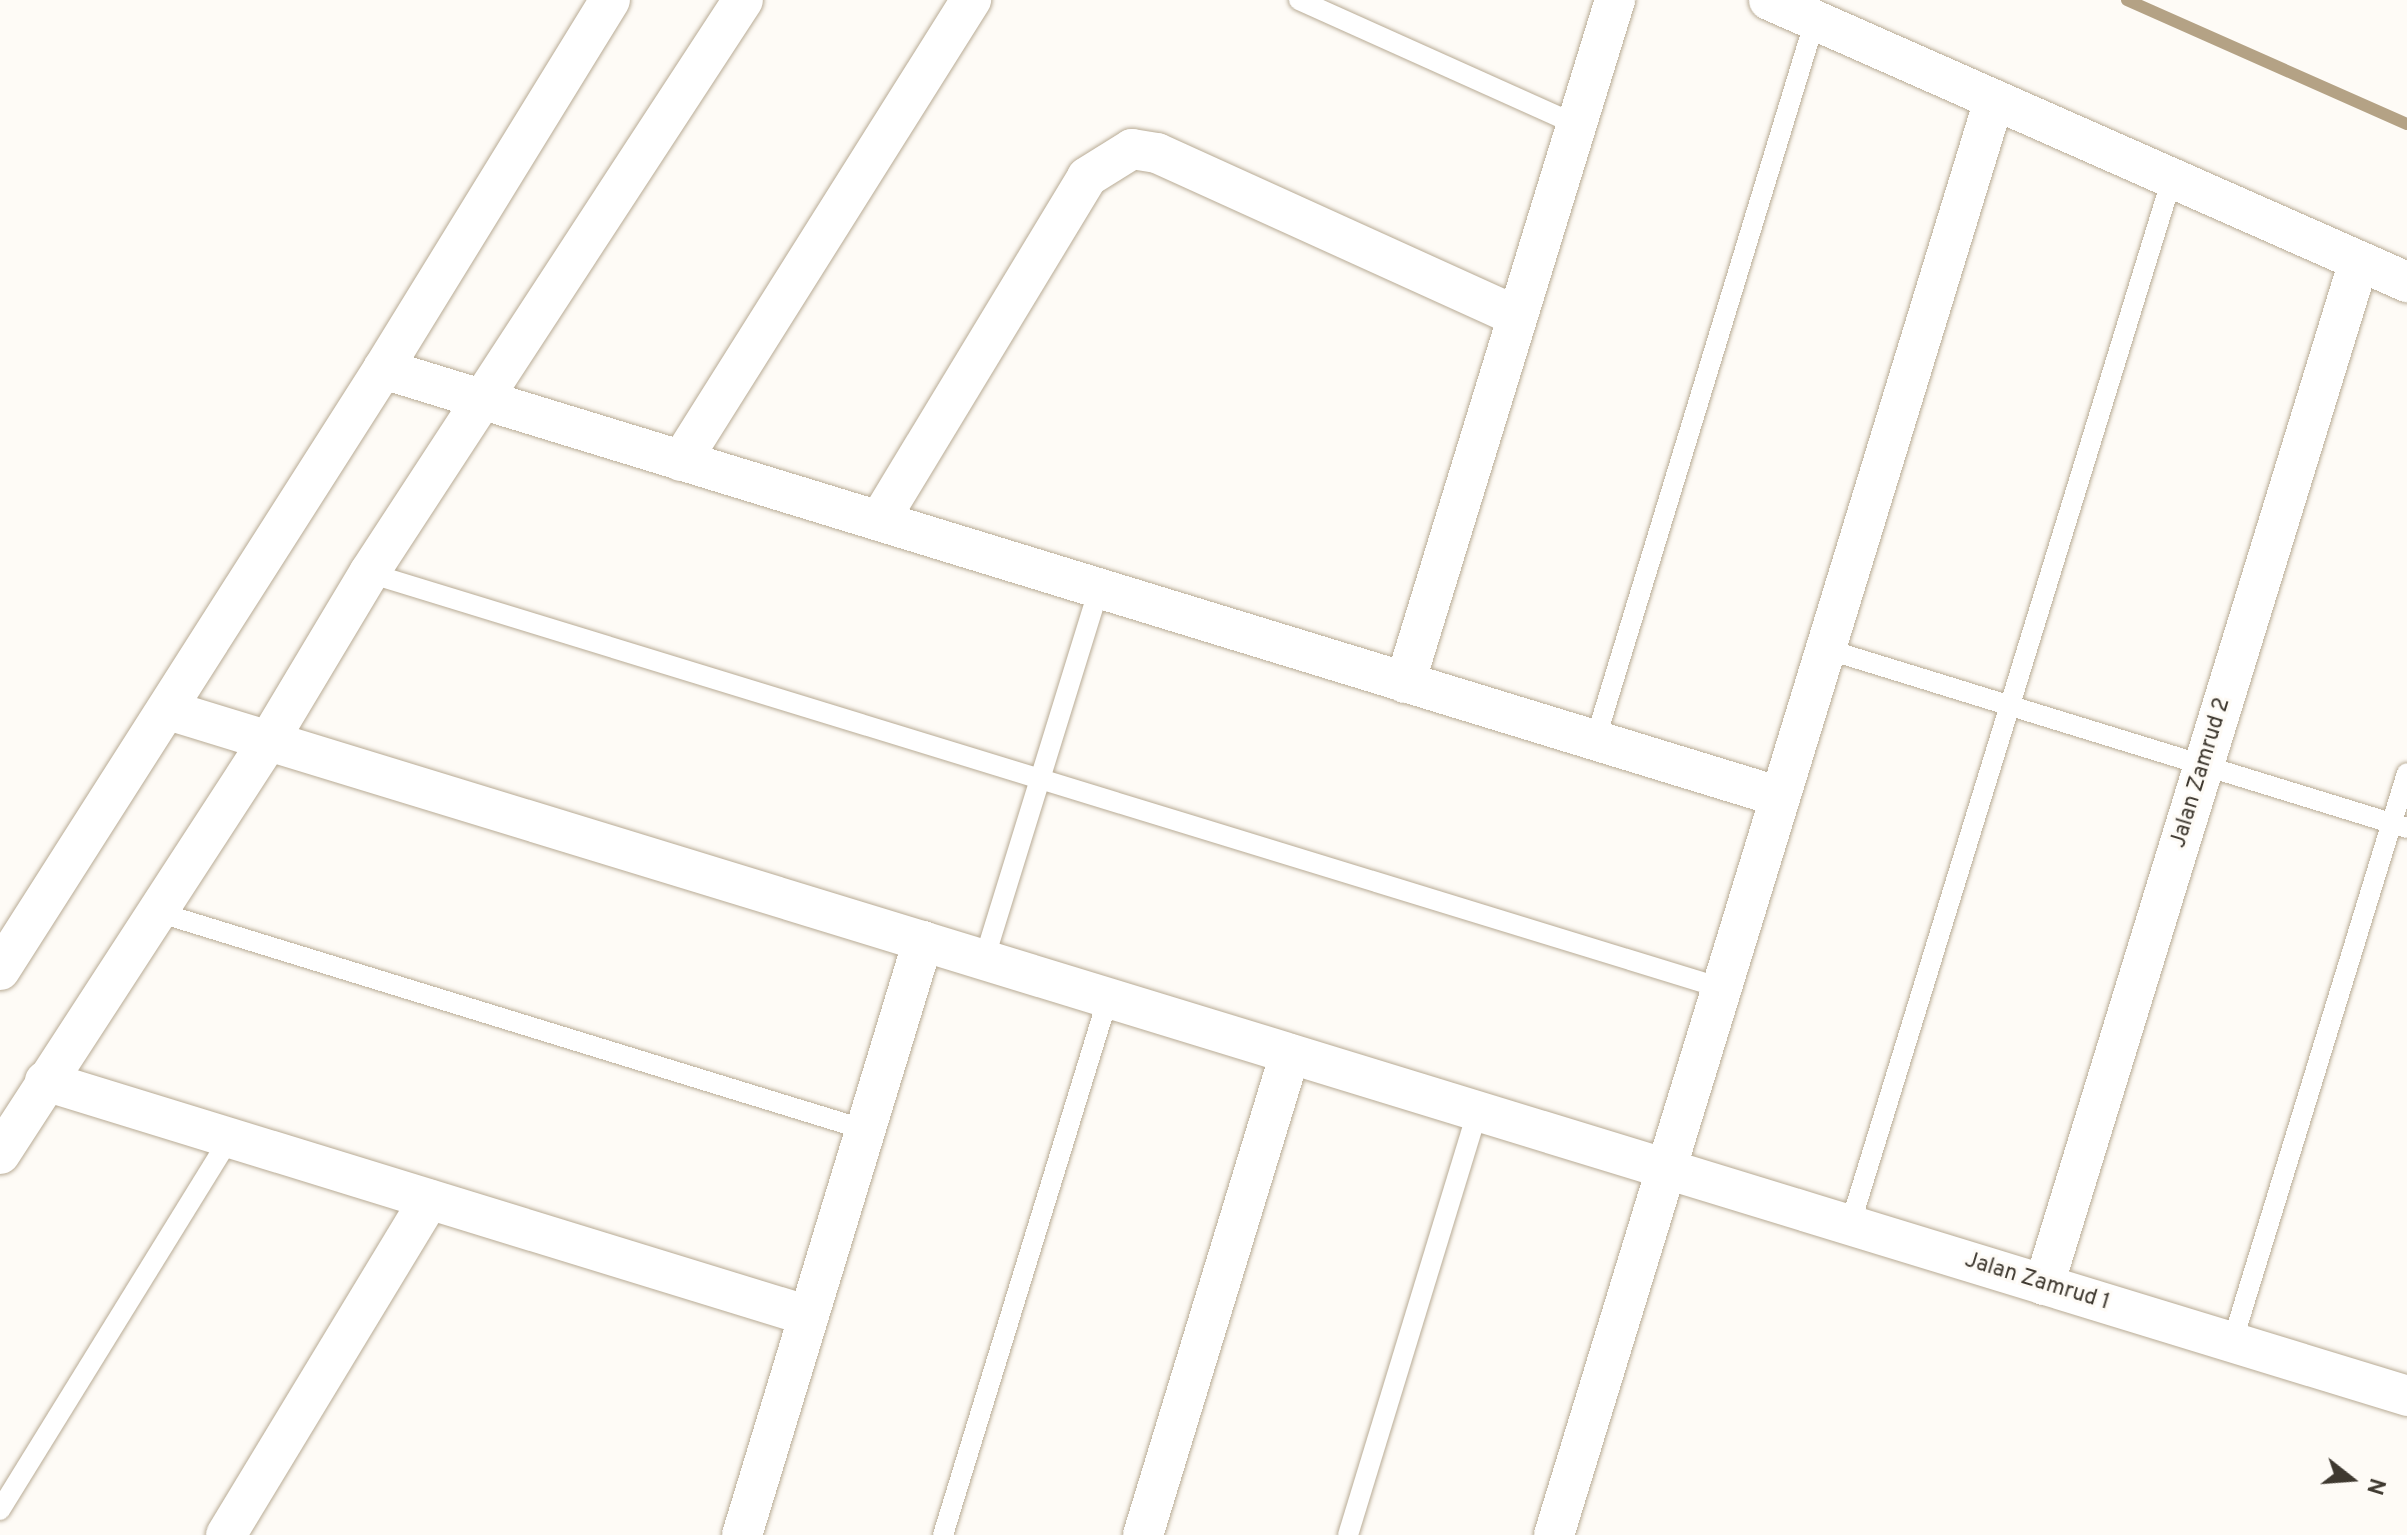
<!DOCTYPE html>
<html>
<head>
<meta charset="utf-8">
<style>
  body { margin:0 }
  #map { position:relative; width:2407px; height:1535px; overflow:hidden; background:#fefbf6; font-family:Overpass,sans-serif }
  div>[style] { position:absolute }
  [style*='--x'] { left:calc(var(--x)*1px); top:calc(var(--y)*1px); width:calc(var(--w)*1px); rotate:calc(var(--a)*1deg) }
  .stream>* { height:12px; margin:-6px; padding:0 6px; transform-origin:6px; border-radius:6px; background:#b4a285 }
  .roads { filter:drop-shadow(0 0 2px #b8ab95) drop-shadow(0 0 2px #b8ab95) }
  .lane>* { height:20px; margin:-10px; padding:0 10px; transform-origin:10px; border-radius:10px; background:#fff }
  .street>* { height:40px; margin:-20px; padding:0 20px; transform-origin:20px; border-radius:20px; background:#fff }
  span { translate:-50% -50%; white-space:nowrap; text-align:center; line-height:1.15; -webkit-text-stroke:6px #fefbf6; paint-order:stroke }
  .street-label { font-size:22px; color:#3f3930 }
  .north { position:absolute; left:2311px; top:1439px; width:80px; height:80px; -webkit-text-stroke:6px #fefbf6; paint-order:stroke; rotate:107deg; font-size:22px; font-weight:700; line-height:32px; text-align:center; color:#3f3930 }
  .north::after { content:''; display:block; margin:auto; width:28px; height:36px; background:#3f3930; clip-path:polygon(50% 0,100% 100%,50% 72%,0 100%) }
</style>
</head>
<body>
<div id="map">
  <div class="stream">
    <div style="--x:2127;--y:0;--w:306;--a:23.9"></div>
  </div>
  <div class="roads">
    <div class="lane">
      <div style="--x:1299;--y:0;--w:305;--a:24.2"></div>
      <div style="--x:369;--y:573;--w:1414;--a:17.06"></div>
      <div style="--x:1826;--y:649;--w:608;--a:17.12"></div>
      <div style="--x:1595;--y:741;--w:754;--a:-73.03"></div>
      <div style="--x:154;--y:911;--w:745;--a:17.1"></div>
      <div style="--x:984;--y:960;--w:389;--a:-72.8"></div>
      <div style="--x:1850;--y:1225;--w:1095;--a:-72.9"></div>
      <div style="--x:2232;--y:1343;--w:596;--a:-72.93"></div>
      <div style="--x:0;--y:1510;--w:437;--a:-58.3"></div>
      <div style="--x:943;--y:1535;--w:562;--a:-72.92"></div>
      <div style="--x:1348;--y:1535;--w:443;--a:-73"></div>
    </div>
    <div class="street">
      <div style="--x:1769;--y:0;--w:698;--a:23.85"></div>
      <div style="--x:383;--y:369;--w:1461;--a:17.03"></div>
      <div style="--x:681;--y:461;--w:545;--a:-57.83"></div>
      <div style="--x:879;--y:521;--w:402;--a:-58.8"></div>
      <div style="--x:1087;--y:177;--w:53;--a:-31.9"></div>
      <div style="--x:1132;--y:149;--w:25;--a:9"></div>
      <div style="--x:1157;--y:153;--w:395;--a:24.4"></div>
      <div style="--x:1405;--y:683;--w:715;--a:-72.91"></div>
      <div style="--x:168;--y:710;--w:2342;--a:17.03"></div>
      <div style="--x:0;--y:970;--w:713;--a:-57.49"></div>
      <div style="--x:383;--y:369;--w:433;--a:-58.4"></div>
      <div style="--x:45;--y:1081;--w:799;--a:17.1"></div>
      <div style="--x:0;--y:1154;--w:494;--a:-57"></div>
      <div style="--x:269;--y:740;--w:195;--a:-59.1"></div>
      <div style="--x:369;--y:573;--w:684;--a:-56.87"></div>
      <div style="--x:2044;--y:1285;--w:1071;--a:-72.9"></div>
      <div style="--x:226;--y:1535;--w:392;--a:-58.8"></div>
      <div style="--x:742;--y:1535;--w:621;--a:-73.05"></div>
      <div style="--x:1143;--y:1535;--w:503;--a:-73.01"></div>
      <div style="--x:1554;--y:1535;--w:1501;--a:-72.95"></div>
    </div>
  </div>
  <div class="street-label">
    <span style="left:2201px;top:773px;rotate:-73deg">Jalan Zamrud 2</span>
    <span style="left:2037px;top:1282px;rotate:17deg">Jalan Zamrud 1</span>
  </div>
  <div class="north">N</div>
</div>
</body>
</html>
